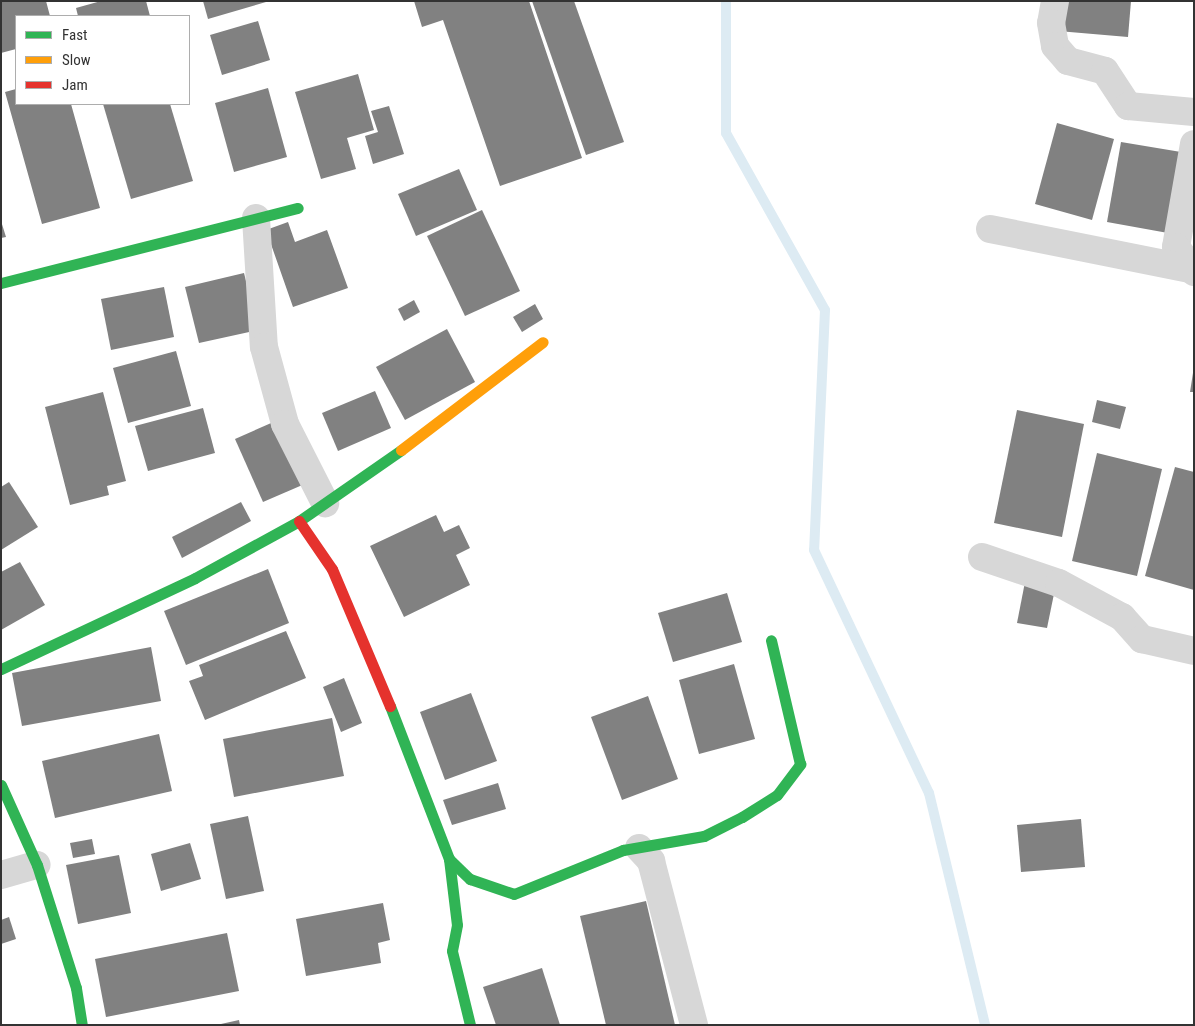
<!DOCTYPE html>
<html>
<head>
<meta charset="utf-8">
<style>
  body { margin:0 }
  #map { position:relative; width:1195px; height:1026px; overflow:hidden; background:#fff; font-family:"Roboto Condensed",sans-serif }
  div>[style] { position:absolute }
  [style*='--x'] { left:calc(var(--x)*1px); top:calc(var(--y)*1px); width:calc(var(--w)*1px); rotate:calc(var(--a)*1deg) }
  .stream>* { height:10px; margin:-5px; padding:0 5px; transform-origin:5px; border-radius:5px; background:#ddebf3 }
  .building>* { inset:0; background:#818181 }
  .street>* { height:28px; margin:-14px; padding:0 14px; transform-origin:14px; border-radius:14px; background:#d7d7d7 }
  .fast>* { height:11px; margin:-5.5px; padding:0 5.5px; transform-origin:5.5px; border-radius:5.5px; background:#30b455 }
  .slow>* { height:11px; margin:-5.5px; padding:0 5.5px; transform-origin:5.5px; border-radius:5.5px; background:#ff9f0a }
  .jam>* { height:11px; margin:-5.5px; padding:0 5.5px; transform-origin:5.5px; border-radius:5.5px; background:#e5322d }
  span { translate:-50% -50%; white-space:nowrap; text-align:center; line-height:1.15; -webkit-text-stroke:5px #fff; paint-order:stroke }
  .frame { position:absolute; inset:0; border:2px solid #333; pointer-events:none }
  .legend { position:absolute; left:15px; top:15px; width:175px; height:90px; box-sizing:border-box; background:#fff; border:1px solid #adadad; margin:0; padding:6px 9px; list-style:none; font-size:15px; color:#333 }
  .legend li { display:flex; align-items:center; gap:10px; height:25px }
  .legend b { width:25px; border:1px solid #adadad }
</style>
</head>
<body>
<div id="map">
  <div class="stream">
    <div style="--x:726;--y:1;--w:132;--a:90"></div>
    <div style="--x:726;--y:133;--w:203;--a:60.8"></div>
    <div style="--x:825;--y:310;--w:240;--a:92.6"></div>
    <div style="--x:814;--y:550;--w:269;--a:64.7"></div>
    <div style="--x:929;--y:793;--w:239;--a:76.4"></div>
  </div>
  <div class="building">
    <div style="clip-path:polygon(1px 1px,46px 1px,50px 16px,16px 16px,16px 49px,1px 53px)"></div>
    <div style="clip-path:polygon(101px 1px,146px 1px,150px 16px,78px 16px,76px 8px)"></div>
    <div style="clip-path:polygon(203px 1px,266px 1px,266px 2px,208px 19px)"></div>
    <div style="clip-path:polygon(414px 1px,529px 1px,582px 158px,500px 186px,443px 20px,422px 27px)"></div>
    <div style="clip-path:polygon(532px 1px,574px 1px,624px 142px,586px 155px)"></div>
    <div style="clip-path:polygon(1060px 1px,1131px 1px,1128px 37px,1058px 31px)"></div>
    <div style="clip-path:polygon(258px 21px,270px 60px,222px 75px,210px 35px)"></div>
    <div style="clip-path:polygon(358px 74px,374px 130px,347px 138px,356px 169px,321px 179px,295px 92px)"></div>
    <div style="clip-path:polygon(268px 88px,287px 157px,234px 172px,215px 103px)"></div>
    <div style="clip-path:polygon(16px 89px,16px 104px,71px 104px,100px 208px,42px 224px,5px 92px)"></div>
    <div style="clip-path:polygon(103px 104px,170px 104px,193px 181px,131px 199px)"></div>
    <div style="clip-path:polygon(389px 106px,404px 154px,373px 164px,365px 136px,378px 132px,371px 111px)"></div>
    <div style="clip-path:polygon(1057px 123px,1114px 139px,1092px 220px,1035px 204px)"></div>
    <div style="clip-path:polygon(1121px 142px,1181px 152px,1168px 233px,1107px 222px)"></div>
    <div style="clip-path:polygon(459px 169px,477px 210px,416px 236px,398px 194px)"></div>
    <div style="clip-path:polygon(482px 210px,520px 291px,465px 316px,427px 236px)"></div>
    <div style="clip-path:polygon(1px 221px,6px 237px,1px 238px)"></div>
    <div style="clip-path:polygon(288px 222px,295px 242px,327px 230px,348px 288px,293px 307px,266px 230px)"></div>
    <div style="clip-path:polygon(244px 273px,258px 330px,199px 343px,185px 287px)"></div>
    <div style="clip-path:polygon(164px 287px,174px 337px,111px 350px,101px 299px)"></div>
    <div style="clip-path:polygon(414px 300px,420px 312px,404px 321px,398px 309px)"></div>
    <div style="clip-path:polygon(535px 304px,543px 319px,522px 332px,513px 317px)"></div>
    <div style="clip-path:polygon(447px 329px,475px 382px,405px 420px,376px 367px)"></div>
    <div style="clip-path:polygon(176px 351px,191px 406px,128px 423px,113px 368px)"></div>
    <div style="clip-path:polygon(1193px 373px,1194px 373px,1194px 392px,1190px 392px)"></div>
    <div style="clip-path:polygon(375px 391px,391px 428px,338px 451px,322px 413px)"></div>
    <div style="clip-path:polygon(103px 392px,126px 481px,107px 486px,109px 495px,70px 505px,45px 407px)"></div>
    <div style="clip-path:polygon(1097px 400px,1126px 407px,1120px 429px,1092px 422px)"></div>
    <div style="clip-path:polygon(203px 408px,215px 453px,148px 471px,135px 426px)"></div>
    <div style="clip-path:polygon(1017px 410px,1084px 424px,1062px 537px,994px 523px)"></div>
    <div style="clip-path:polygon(278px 420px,307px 483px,263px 502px,235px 439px)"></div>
    <div style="clip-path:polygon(1097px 453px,1162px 469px,1137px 576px,1072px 561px)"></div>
    <div style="clip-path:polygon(1175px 467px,1194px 472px,1194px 590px,1145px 576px)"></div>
    <div style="clip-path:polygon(9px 482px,38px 527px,1px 550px,1px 487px)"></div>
    <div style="clip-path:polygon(241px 502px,251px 521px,182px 558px,172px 537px)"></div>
    <div style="clip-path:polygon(436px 515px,444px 532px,459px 525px,470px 548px,456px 555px,470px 585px,404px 617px,370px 546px)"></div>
    <div style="clip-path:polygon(20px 562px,45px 605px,1px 630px,1px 572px)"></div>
    <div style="clip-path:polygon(268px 569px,289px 623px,186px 665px,164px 611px)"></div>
    <div style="clip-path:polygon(1025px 582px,1055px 589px,1047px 628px,1017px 623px)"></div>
    <div style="clip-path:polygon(727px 593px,742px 642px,673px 662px,658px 613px)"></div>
    <div style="clip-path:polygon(286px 631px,306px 678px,205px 720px,189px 681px,203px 676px,199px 665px)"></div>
    <div style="clip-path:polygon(151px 647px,161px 701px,22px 726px,12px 673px)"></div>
    <div style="clip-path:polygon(734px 664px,755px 739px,699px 754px,679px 680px)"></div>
    <div style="clip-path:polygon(344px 678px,362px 723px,341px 732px,323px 687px)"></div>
    <div style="clip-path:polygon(471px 693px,497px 761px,445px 780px,420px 712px)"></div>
    <div style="clip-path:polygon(648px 696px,678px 779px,622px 800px,591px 717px)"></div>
    <div style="clip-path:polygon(332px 718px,344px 776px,234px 797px,223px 739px)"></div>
    <div style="clip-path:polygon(159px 734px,172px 791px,55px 818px,42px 761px)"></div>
    <div style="clip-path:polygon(498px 783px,506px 809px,452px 825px,443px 800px)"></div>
    <div style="clip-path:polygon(248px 816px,264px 891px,226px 899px,210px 824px)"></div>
    <div style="clip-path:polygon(1081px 819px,1085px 867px,1021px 872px,1017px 825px)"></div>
    <div style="clip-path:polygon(92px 839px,95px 854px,73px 858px,70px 843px)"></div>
    <div style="clip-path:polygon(190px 843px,201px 879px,161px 891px,151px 854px)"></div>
    <div style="clip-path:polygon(119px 855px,131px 913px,78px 924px,66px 865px)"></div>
    <div style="clip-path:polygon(646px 901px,675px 1025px,606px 1025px,580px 916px)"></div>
    <div style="clip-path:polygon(383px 903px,390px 940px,378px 943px,381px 963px,306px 976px,296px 919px)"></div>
    <div style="clip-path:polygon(9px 917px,16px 939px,1px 944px,1px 920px)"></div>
    <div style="clip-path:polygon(227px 933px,239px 991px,106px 1017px,95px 959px)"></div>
    <div style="clip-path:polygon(542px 968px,560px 1025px,496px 1025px,483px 987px)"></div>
    <div style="clip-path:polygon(239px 1020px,240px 1025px,221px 1025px,221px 1024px)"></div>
  </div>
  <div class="street">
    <div style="--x:1055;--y:1;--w:22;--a:100"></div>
    <div style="--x:1051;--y:23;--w:23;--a:80"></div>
    <div style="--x:1055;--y:46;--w:20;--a:49"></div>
    <div style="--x:1068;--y:61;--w:38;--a:15"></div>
    <div style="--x:1105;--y:71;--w:42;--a:56.7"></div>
    <div style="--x:1128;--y:106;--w:66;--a:5.2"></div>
    <div style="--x:1194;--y:144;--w:105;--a:99.9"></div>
    <div style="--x:1176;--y:247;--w:31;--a:54"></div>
    <div style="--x:256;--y:218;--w:129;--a:86.5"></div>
    <div style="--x:264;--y:347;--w:80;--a:74.7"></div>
    <div style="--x:285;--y:424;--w:89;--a:63.1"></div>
    <div style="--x:990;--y:229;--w:205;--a:11.3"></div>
    <div style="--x:982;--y:557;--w:81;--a:18.7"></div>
    <div style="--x:1059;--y:583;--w:72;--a:28.4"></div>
    <div style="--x:1122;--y:617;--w:30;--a:48"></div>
    <div style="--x:1142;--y:639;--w:53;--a:13"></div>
    <div style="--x:639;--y:848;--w:18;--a:47"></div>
    <div style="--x:651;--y:861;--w:170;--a:75.3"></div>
    <div style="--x:1;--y:875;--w:37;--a:-16"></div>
  </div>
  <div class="fast">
    <div style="--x:1;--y:283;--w:306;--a:-14.2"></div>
    <div style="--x:1;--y:669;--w:214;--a:-25.1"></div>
    <div style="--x:195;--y:578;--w:119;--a:-28.7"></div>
    <div style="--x:299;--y:521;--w:124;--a:-34.8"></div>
    <div style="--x:390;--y:706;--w:164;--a:68.9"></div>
    <div style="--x:449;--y:859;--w:66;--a:83.1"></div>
    <div style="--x:457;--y:925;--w:26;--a:101"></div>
    <div style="--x:452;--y:951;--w:76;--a:76.3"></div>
    <div style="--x:1;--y:785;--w:88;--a:65.8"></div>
    <div style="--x:37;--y:865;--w:129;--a:72.4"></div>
    <div style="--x:76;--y:988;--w:37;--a:81"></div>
    <div style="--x:449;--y:859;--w:29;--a:44"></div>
    <div style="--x:470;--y:879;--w:46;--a:18.8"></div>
    <div style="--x:514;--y:894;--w:118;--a:-22"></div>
    <div style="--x:623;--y:850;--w:82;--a:-9.8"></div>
    <div style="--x:704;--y:836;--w:42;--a:-26.6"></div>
    <div style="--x:742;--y:817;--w:41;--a:-32.2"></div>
    <div style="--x:777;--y:795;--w:39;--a:-53"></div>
    <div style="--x:800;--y:764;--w:127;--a:-103.2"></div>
  </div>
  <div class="slow">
    <div style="--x:401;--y:450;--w:178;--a:-37.3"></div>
  </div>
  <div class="jam">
    <div style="--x:299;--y:521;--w:58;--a:55.5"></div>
    <div style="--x:332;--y:569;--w:149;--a:67.1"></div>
  </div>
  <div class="frame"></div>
  <ul class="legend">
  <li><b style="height:6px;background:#30b455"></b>Fast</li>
  <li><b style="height:6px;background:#ff9f0a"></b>Slow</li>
  <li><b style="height:6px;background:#e5322d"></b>Jam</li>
  </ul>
</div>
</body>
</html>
